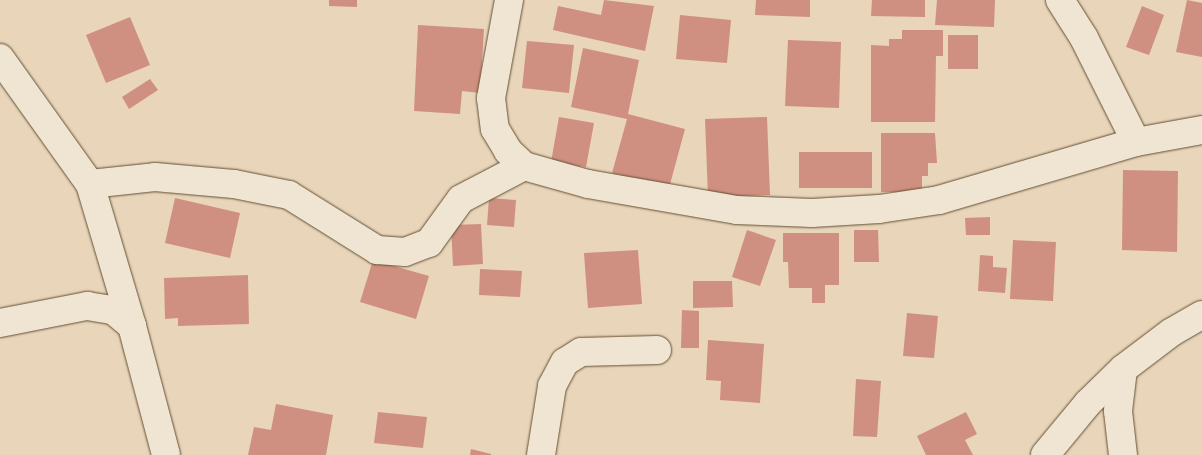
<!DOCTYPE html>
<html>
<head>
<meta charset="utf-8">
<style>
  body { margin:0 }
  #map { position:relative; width:1202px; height:455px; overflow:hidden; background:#e8d5ba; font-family:Alegreya,serif }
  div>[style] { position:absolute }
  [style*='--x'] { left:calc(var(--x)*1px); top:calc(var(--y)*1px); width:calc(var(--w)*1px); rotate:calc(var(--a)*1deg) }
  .building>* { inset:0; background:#d09081 }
  .roads { filter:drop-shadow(0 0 1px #635032) drop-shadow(0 0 1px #635032) }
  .minor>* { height:28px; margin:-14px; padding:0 14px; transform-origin:14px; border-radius:14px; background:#f0e4d2 }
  span { translate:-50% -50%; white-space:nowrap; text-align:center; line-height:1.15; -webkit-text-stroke:4.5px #f0e4d2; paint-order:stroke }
</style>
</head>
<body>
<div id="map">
  <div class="building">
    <div style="clip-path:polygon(329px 0,357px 0,357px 7px,329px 6px)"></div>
    <div style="clip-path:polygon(604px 0,654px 6px,645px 51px,553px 30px,558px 6px,601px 15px)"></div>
    <div style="clip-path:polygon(756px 0,810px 0,810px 17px,755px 15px)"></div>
    <div style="clip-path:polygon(872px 0,925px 0,925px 17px,871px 16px)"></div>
    <div style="clip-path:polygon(937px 0,995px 0,994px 27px,935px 25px)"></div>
    <div style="clip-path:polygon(1187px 0,1202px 3px,1202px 57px,1176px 52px)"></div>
    <div style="clip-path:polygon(1142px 6px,1164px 15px,1149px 55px,1126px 47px)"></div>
    <div style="clip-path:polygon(680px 15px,731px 20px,727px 63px,676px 59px)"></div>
    <div style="clip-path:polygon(130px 17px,150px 65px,106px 83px,86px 35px)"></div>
    <div style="clip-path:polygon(418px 25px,484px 29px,480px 93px,462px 91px,460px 114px,414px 111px)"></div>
    <div style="clip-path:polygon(902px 30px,943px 30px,943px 56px,936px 56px,935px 122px,871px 122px,871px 45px,889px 46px,889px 39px,902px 39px)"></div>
    <div style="clip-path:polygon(948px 35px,978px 35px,978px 69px,948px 69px)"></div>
    <div style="clip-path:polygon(788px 40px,841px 42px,839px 108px,785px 106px)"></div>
    <div style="clip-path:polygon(527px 41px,574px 45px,569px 93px,522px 88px)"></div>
    <div style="clip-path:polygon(583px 48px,639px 60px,628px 114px,685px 129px,669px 188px,612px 173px,627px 119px,571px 107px)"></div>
    <div style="clip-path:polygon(150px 79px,158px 90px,129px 109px,122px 97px)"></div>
    <div style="clip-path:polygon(559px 117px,594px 123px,586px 167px,551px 162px)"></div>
    <div style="clip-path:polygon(767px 117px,770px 195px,708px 197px,705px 119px)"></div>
    <div style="clip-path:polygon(881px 133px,935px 133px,937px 163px,928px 163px,928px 176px,922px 176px,922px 192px,881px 192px)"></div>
    <div style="clip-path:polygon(799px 152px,872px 152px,872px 188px,799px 188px)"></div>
    <div style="clip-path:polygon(1123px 170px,1178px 171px,1177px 252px,1122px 250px)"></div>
    <div style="clip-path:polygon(175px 198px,240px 213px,230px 258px,165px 243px)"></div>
    <div style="clip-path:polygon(489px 198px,516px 200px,514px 227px,487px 225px)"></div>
    <div style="clip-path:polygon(990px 217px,990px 235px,966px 235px,965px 218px)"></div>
    <div style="clip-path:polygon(481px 224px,483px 264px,453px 266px,451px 225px)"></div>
    <div style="clip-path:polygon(747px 230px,776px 240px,760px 286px,732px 277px)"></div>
    <div style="clip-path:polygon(854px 230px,878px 230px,879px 262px,854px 262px)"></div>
    <div style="clip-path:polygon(783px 233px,839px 233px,839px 285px,825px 285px,825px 303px,812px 303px,812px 288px,789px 288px,788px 262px,783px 262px)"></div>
    <div style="clip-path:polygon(1013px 240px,1056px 242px,1053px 301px,1010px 299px)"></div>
    <div style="clip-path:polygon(638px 250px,642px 304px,588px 308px,584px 253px)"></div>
    <div style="clip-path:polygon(980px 255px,993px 256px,993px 267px,1007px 268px,1005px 293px,978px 291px)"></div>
    <div style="clip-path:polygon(373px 260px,429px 276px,416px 319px,360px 302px)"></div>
    <div style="clip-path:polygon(480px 269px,522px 271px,520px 297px,479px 295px)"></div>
    <div style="clip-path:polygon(248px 275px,249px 324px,178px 326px,178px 318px,165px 319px,164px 278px)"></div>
    <div style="clip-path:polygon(693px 281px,732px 281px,733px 307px,693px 308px)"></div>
    <div style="clip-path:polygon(682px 310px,699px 311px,699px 348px,681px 348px)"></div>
    <div style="clip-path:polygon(907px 313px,938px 316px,934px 358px,903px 356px)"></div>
    <div style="clip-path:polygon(708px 340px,764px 344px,760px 403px,720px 400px,721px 381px,706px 380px)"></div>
    <div style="clip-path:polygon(856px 379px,881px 381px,877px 437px,853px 436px)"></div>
    <div style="clip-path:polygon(276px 404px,333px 415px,326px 455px,248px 455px,254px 427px,271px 430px)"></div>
    <div style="clip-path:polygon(378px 412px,427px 417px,423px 448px,374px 443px)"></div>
    <div style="clip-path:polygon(966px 412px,977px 434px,965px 440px,973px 455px,926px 455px,917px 436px)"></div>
    <div style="clip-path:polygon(471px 449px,491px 454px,491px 455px,470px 455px)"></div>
  </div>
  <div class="roads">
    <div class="minor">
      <div style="--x:509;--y:0;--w:100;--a:100.4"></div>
      <div style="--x:491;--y:98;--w:31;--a:83"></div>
      <div style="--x:495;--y:129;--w:26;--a:59"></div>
      <div style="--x:508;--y:151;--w:22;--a:43"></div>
      <div style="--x:524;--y:166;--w:66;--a:15.7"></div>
      <div style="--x:588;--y:184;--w:151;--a:9.9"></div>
      <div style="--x:737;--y:210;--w:75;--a:2.3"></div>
      <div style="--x:812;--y:213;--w:67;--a:-3.4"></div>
      <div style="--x:879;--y:209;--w:61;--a:-8.5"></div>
      <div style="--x:939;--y:200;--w:205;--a:-16.4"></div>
      <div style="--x:1136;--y:142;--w:67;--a:-10.3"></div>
      <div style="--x:1060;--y:0;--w:45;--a:57.7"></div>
      <div style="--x:1084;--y:38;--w:116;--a:63.4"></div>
      <div style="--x:0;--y:58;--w:155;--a:54.5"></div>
      <div style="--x:90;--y:184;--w:148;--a:73.5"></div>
      <div style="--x:90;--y:184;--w:65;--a:-6.1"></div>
      <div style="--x:155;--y:177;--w:79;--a:5.1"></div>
      <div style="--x:234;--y:184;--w:56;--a:11.3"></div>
      <div style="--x:289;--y:195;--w:104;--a:32"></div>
      <div style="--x:377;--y:250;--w:28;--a:4"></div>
      <div style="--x:405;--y:252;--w:26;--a:-21"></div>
      <div style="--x:429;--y:243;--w:54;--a:-54"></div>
      <div style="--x:461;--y:199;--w:71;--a:-27.6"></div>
      <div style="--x:0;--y:323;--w:89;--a:-11.1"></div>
      <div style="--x:87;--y:306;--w:26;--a:9"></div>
      <div style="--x:113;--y:310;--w:25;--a:40"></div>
      <div style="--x:132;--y:326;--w:133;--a:75.2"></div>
      <div style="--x:541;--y:455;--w:70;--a:-80.9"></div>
      <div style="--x:552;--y:386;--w:27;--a:-62"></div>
      <div style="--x:565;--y:362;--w:19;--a:-32"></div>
      <div style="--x:581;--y:352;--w:76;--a:-1.5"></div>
      <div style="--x:1045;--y:455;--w:67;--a:-50.4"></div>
      <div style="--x:1088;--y:403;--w:49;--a:-44.2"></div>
      <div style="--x:1123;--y:455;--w:44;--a:-96.5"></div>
      <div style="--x:1118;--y:411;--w:42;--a:-83.2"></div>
      <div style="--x:1123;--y:369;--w:61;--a:-37.1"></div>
      <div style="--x:1172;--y:332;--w:34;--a:-30"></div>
    </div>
  </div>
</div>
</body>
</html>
